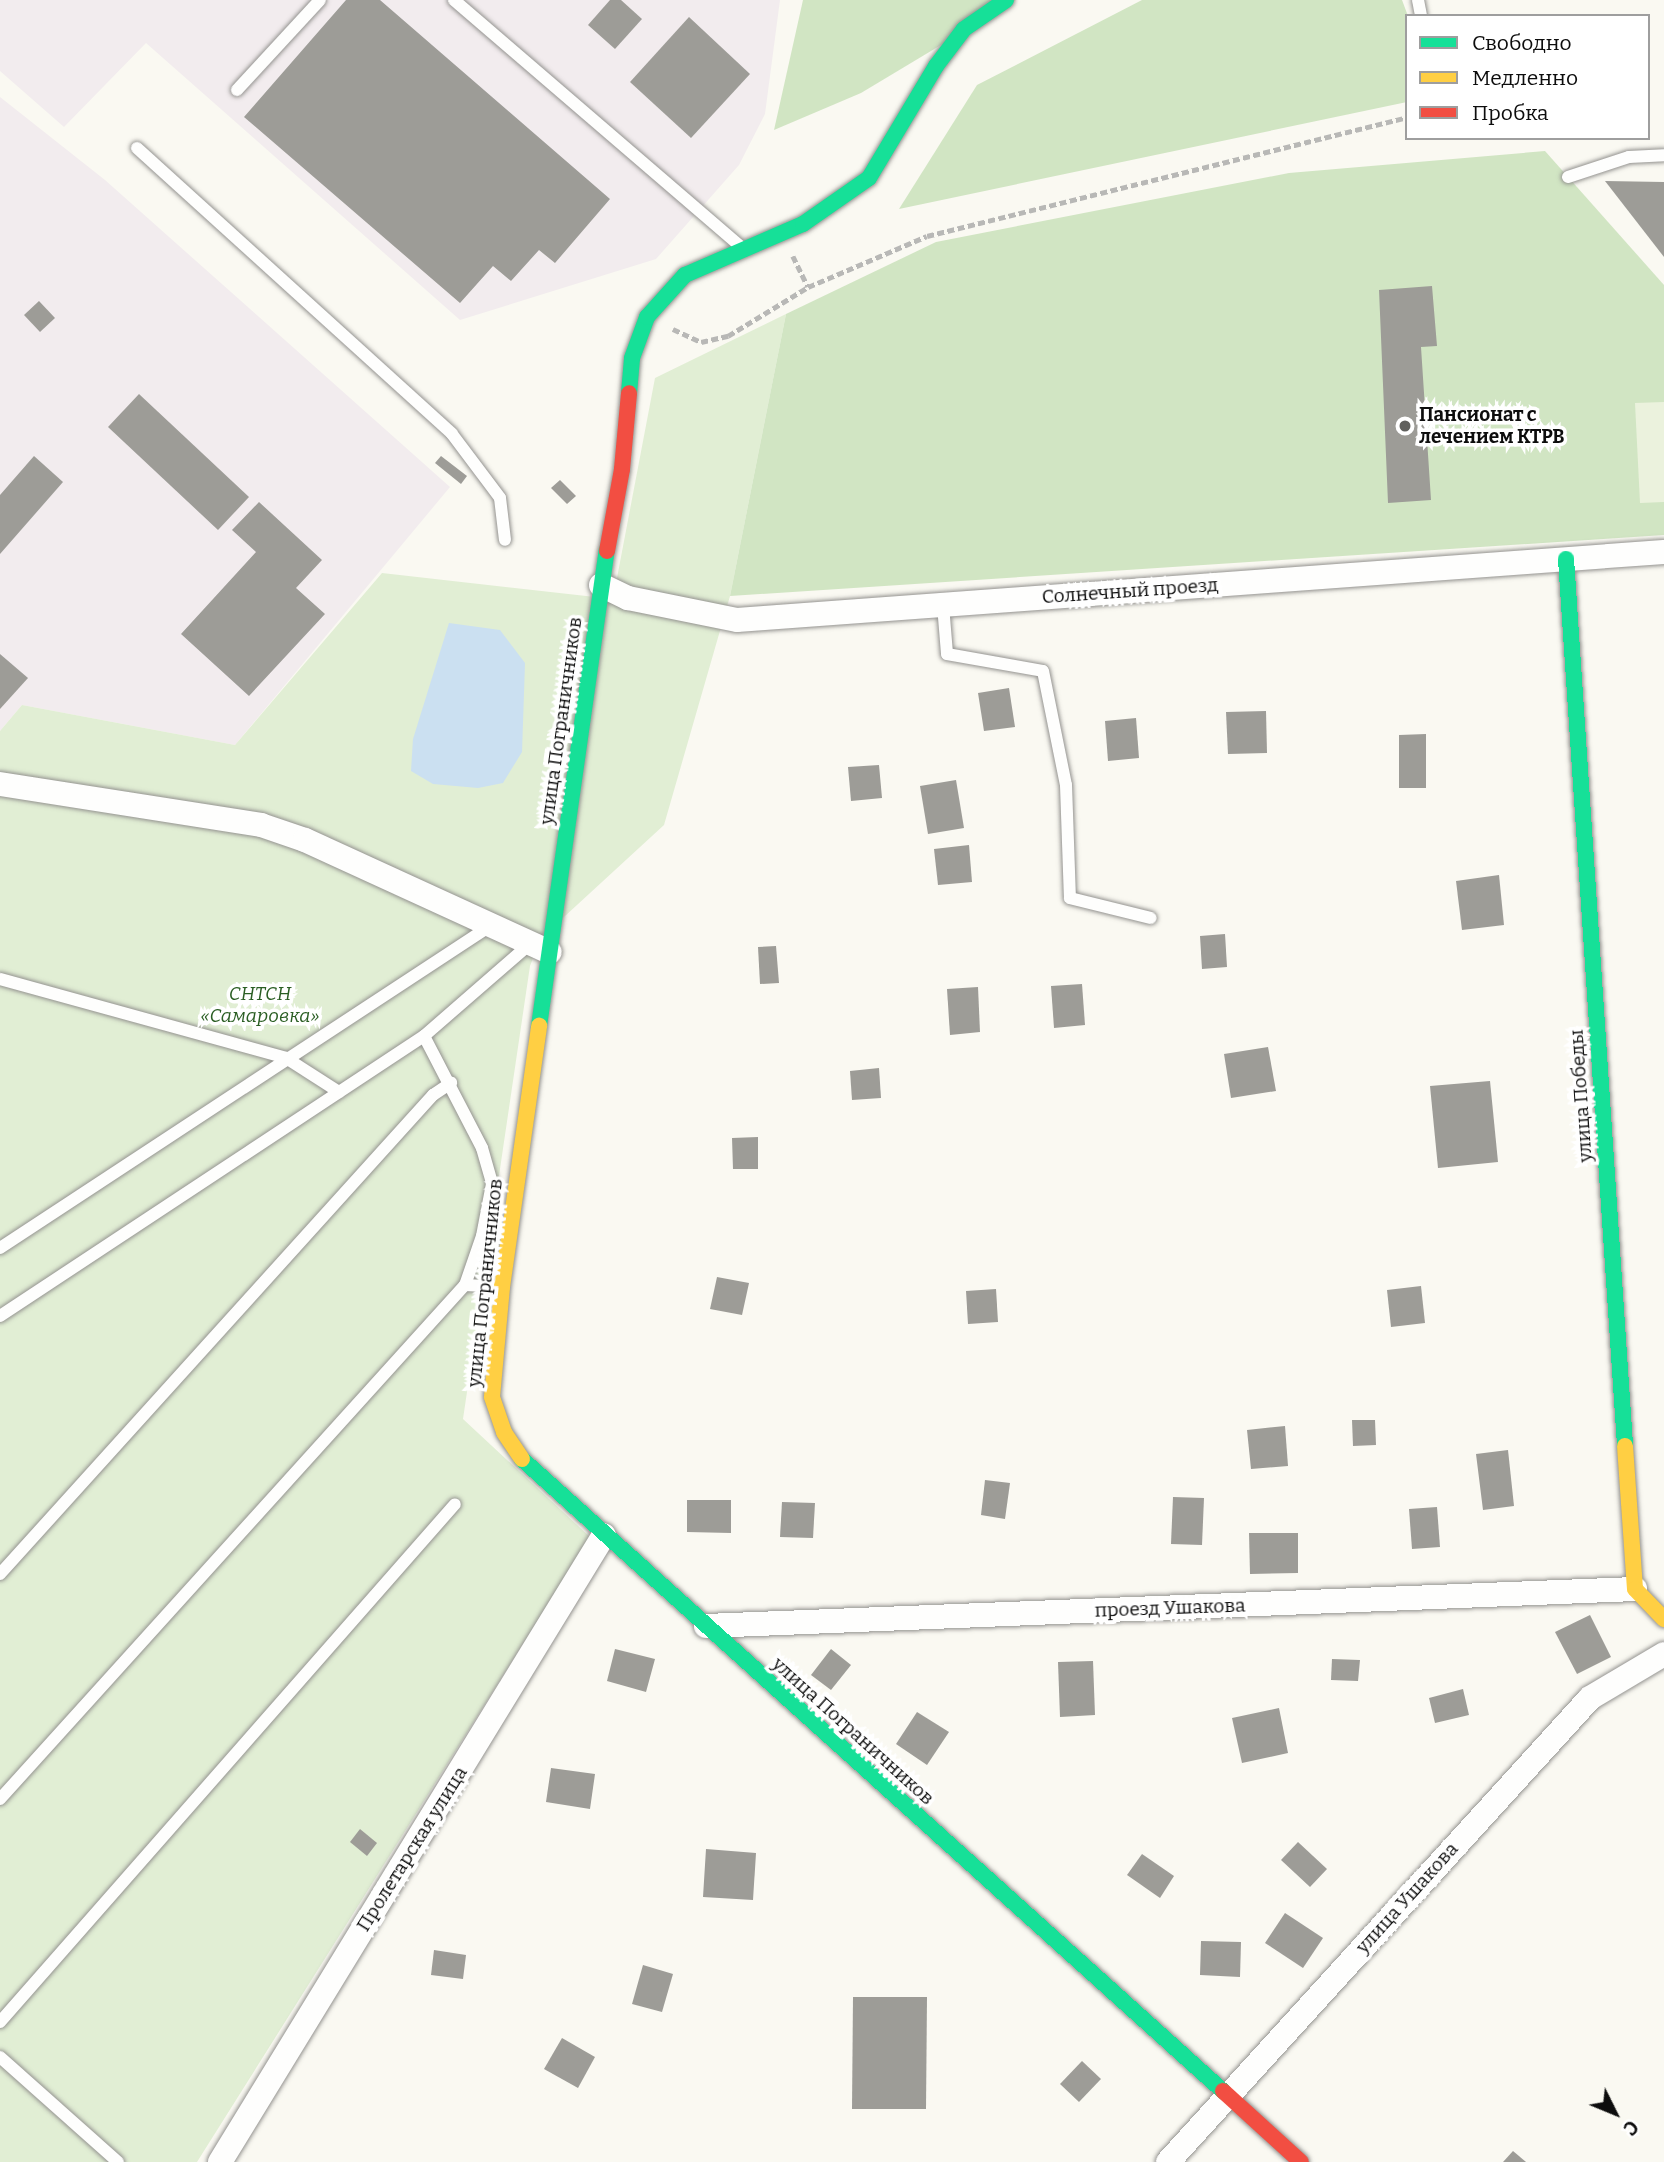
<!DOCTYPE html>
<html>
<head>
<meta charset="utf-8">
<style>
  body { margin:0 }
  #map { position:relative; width:1664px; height:2162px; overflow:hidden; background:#faf9f2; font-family:Bitter,serif }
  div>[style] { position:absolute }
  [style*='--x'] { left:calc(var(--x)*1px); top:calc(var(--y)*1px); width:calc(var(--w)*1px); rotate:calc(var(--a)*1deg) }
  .industrial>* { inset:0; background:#f2ecee }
  .green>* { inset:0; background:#e1eed4 }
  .forest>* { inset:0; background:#d1e5c3 }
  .pitch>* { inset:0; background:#ebf2dd }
  .water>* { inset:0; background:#cbe0f1 }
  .building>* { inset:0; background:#9d9c97 }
  .path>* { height:4.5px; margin-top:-2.25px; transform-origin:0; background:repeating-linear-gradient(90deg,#b8b8b6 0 7px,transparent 0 10.5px) }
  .roads { filter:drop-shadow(0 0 2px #949390) drop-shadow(0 0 2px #949390) }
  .lane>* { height:12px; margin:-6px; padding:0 6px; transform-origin:6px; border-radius:6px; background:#fefefd }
  .street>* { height:24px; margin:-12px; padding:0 12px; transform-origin:12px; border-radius:12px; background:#fefefd }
  .fast>* { height:16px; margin:-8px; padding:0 8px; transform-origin:8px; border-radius:8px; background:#16e098 }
  .slow>* { height:16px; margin:-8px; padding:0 8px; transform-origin:8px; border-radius:8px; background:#ffcf43 }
  .jam>* { height:16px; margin:-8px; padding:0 8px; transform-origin:8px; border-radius:8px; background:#f24e42 }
  .dots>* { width:19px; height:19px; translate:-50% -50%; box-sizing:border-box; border:4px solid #fff; border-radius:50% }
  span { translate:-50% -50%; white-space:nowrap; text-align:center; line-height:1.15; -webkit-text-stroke:7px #fff; paint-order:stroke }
  .poi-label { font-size:19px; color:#0d0d0d; font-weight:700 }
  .left { translate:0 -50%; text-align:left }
  .street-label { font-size:19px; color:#0d0d0d }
  .park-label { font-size:19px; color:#2a5e23; font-style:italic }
  .legend { position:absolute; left:1405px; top:14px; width:245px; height:126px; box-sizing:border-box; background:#fff; border:2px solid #9e9e9e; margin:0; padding:9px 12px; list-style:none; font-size:21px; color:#0d0d0d }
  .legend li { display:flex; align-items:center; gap:14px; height:35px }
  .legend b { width:35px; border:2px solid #9e9e9e }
  .north { position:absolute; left:1580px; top:2078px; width:70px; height:70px; -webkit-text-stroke:5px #fff; paint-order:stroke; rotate:133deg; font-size:19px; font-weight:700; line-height:28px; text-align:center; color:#0d0d0d }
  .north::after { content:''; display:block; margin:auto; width:24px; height:32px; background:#0d0d0d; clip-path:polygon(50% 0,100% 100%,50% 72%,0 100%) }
</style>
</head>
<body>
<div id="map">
  <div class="industrial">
    <div style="clip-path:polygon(0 0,780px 0,765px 114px,739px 165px,656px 259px,460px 320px,146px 43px,64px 127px,0 71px)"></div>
    <div style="clip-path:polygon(0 97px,105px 180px,450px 487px,235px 745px,22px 705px,0 731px)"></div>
  </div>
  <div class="green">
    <div style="clip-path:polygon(786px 314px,730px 596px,664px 825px,540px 939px,530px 966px,463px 1419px,590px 1537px,197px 2162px,0 2162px,0 731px,22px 705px,235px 745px,382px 573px,613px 599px,655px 378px)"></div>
  </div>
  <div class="forest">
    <div style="clip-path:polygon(803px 0,1016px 0,861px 93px,774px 130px)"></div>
    <div style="clip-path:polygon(1142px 0,1402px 0,1408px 16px,1407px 102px,899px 209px,977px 85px)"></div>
    <div style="clip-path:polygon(1545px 151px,1664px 285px,1664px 535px,730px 596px,786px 314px,936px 242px,1289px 173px)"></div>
  </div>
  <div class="pitch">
    <div style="clip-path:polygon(1664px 402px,1664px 502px,1640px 503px,1635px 403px)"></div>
  </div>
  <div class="water">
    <div style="clip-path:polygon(449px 623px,500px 630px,525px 663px,522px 752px,503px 783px,478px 788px,433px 784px,411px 771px,413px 739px)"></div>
  </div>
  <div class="building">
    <div style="clip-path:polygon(346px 0,380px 0,610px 199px,555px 263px,539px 250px,511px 281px,493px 266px,460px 303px,244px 117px)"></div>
    <div style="clip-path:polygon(610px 0,621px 0,642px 19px,615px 49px,588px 25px)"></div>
    <div style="clip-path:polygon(689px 17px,750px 74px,691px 138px,630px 82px)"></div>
    <div style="clip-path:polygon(1605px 181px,1664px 182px,1664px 257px)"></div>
    <div style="clip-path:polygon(1432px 286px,1437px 346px,1421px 347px,1431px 500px,1388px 503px,1379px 290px)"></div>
    <div style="clip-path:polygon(39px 301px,55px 318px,40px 332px,24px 315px)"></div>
    <div style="clip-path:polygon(139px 394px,249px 497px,218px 530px,108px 427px)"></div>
    <div style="clip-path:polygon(34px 456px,63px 482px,0 554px,0 495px)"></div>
    <div style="clip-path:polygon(441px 456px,467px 476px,461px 484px,435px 463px)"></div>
    <div style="clip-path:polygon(560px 480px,576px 496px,567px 504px,551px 488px)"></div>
    <div style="clip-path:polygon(259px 502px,322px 560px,296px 588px,325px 614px,249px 696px,181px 634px,256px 552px,232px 530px)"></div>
    <div style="clip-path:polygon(0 654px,28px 678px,0 709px)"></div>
    <div style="clip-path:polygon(1009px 688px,1015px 727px,984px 731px,978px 693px)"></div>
    <div style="clip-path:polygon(1266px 711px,1267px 753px,1228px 754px,1226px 712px)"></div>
    <div style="clip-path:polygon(1136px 718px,1139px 758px,1108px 761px,1105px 721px)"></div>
    <div style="clip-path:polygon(1426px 734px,1426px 788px,1399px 788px,1399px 735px)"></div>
    <div style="clip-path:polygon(879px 765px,882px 798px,851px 801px,848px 767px)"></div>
    <div style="clip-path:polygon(956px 780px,964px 828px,928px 834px,920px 786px)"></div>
    <div style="clip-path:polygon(969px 845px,972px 882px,938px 885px,934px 849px)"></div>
    <div style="clip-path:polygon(1499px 875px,1504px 925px,1462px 930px,1456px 881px)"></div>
    <div style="clip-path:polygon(1225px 934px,1227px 967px,1202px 969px,1200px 936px)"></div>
    <div style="clip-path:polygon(776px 946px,779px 983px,760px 984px,758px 947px)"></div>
    <div style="clip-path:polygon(1082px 984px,1085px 1025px,1054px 1028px,1051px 986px)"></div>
    <div style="clip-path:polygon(978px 987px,980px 1032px,950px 1035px,947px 989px)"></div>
    <div style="clip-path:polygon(1268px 1047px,1276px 1091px,1231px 1098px,1224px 1054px)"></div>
    <div style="clip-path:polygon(879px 1068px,881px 1098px,852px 1100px,850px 1071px)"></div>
    <div style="clip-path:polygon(1490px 1081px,1498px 1162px,1438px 1168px,1430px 1086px)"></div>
    <div style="clip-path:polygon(758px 1137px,758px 1169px,733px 1169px,732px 1138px)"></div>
    <div style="clip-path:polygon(717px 1277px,749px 1283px,742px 1315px,710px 1309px)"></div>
    <div style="clip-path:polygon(1421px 1286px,1425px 1323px,1391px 1327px,1387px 1290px)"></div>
    <div style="clip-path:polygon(996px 1289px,998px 1322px,968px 1324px,966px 1291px)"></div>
    <div style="clip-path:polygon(1352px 1420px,1375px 1420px,1376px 1445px,1353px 1446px)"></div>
    <div style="clip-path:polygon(1285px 1426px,1288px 1466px,1251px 1469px,1247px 1430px)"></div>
    <div style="clip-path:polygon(1508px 1450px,1514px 1506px,1483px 1510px,1476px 1454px)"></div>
    <div style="clip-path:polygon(985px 1480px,1010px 1483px,1005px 1519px,981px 1515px)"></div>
    <div style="clip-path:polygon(1173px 1497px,1204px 1498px,1202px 1545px,1171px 1544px)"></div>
    <div style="clip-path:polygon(687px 1500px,731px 1500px,731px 1533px,687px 1532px)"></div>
    <div style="clip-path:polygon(782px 1502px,815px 1503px,813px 1538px,780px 1537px)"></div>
    <div style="clip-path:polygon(1437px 1507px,1440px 1547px,1412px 1549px,1409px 1509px)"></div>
    <div style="clip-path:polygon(1249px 1533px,1298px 1533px,1298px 1573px,1250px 1574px)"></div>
    <div style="clip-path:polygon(1590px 1615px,1611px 1657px,1577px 1674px,1555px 1632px)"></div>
    <div style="clip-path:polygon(615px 1649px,655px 1659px,646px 1692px,607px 1681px)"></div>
    <div style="clip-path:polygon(831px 1649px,851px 1665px,831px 1690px,811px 1675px)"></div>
    <div style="clip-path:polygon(1332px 1659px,1360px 1660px,1358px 1681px,1331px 1680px)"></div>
    <div style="clip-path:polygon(1093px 1661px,1095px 1715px,1060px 1717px,1058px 1662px)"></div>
    <div style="clip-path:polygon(1463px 1689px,1469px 1715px,1435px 1723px,1429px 1698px)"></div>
    <div style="clip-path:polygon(1279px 1708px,1288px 1753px,1242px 1763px,1232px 1718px)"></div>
    <div style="clip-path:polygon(917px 1712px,949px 1732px,927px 1765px,896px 1744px)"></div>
    <div style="clip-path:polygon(551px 1768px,595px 1774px,590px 1809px,546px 1802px)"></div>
    <div style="clip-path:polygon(360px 1829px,377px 1843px,367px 1856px,350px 1842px)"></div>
    <div style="clip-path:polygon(1298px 1842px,1327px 1869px,1310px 1887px,1281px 1860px)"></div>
    <div style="clip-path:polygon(706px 1849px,756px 1853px,753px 1900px,703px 1897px)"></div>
    <div style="clip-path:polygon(1142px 1854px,1174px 1876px,1160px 1898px,1127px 1875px)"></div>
    <div style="clip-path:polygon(1285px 1913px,1323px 1938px,1303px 1968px,1265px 1943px)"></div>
    <div style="clip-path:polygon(1201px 1941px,1241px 1942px,1240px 1977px,1200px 1975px)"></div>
    <div style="clip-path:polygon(434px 1950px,466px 1955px,463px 1979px,431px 1975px)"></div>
    <div style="clip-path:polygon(643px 1965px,673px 1974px,662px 2012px,632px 2004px)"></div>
    <div style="clip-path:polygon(853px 1997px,927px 1997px,926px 2109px,852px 2109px)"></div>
    <div style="clip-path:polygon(562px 2038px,595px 2057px,578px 2088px,544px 2069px)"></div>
    <div style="clip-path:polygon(1082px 2061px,1101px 2079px,1079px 2102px,1060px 2084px)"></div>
    <div style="clip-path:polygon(1513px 2151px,1526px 2162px,1503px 2162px)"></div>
  </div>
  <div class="path">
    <div style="--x:793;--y:256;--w:34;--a:64"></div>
    <div style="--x:673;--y:329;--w:31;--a:25"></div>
    <div style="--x:701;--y:342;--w:28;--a:-13"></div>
    <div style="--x:728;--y:336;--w:94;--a:-31.5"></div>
    <div style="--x:808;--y:287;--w:129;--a:-23.2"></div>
    <div style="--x:927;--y:236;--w:495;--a:-13.9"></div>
  </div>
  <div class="roads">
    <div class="lane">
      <div style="--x:454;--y:0;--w:379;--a:40.7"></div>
      <div style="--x:1418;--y:0;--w:16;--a:79"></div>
      <div style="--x:237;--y:90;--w:122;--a:-47.3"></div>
      <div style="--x:137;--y:148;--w:425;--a:42.2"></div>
      <div style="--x:452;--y:434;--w:80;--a:53.1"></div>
      <div style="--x:500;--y:498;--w:42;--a:83.2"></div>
      <div style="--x:1568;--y:177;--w:64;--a:-18.2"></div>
      <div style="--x:1629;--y:157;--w:35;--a:-3"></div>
      <div style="--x:943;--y:605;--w:49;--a:85.3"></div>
      <div style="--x:947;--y:654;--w:97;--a:10"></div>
      <div style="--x:1043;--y:671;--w:116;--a:78.6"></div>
      <div style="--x:1066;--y:785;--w:113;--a:88"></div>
      <div style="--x:1070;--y:898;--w:83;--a:13.9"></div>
      <div style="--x:0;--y:979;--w:297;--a:15.4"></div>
      <div style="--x:286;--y:1058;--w:63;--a:32.7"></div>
      <div style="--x:424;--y:1036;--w:126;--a:62.6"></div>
      <div style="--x:482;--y:1148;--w:37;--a:74"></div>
      <div style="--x:492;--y:1184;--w:53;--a:100.9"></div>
      <div style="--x:482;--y:1236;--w:52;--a:109.1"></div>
      <div style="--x:0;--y:1248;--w:586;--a:-33.31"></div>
      <div style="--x:0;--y:1316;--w:508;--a:-33.44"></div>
      <div style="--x:424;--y:1036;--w:140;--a:-41"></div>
      <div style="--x:0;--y:1574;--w:646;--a:-47.89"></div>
      <div style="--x:433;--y:1095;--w:22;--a:-34"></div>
      <div style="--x:0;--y:1799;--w:693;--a:-47.87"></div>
      <div style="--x:465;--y:1285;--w:35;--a:3"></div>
      <div style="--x:0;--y:2022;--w:689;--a:-48.7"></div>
      <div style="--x:0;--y:2057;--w:158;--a:41.7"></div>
    </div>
    <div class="street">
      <div style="--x:601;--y:585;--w:30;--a:26"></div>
      <div style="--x:628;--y:598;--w:111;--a:11.4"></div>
      <div style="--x:737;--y:620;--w:929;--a:-4.2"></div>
      <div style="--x:0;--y:784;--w:264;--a:8.9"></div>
      <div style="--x:261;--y:825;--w:46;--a:18.8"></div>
      <div style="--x:305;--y:840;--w:269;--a:24.6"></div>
      <div style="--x:706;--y:1626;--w:930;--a:-2.28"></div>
      <div style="--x:220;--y:2162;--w:735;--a:-58.52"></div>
      <div style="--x:1168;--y:2162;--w:627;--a:-47.71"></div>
      <div style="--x:1590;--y:1698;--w:86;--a:-30.7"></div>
    </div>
    <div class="fast">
      <div style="--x:629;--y:393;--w:35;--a:-85"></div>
      <div style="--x:632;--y:358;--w:44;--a:-69.9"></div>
      <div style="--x:647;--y:317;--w:57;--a:-47.9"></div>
      <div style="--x:685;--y:275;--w:129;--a:-23.4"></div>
      <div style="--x:803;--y:224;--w:80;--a:-34.9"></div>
      <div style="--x:869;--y:178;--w:131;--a:-59.1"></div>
      <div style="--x:936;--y:66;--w:46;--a:-52.9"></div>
      <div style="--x:964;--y:29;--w:51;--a:-34.6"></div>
      <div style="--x:1566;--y:559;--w:889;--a:86.19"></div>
      <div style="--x:539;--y:1026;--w:480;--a:-81.9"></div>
      <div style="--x:522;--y:1459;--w:944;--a:42.04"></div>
    </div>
    <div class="slow">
      <div style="--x:1625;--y:1446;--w:143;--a:86"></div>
      <div style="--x:1635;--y:1589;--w:42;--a:46"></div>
      <div style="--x:522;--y:1459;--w:32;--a:-124"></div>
      <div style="--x:504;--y:1432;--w:37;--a:-109"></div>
      <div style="--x:492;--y:1397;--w:110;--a:-84.8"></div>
      <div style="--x:502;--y:1287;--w:264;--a:-81.9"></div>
    </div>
    <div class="jam">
      <div style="--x:607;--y:551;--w:83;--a:-79.6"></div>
      <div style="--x:622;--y:469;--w:76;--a:-84.7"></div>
      <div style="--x:1223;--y:2091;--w:105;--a:42.3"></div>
    </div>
  </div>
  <div class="dots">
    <div style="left:1405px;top:426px;background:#60605d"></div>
  </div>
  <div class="poi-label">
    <span class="left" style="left:1419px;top:426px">Пансионат с<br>лечением КТРВ</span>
  </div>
  <div class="street-label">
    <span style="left:1130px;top:591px;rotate:-4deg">Солнечный проезд</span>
    <span style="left:561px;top:721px;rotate:-82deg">улица Пограничников</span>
    <span style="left:1581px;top:1096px;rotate:-94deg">улица Победы</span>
    <span style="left:485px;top:1283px;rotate:-84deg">улица Пограничников</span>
    <span style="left:1170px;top:1608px;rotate:-2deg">проезд Ушакова</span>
    <span style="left:853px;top:1731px;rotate:42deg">улица Пограничников</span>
    <span style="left:412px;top:1849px;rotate:-58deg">Пролетарская улица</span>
    <span style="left:1407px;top:1898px;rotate:-48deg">улица Ушакова</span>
  </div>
  <div class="park-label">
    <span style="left:260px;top:1005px">СНТСН<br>«Самаровка»</span>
  </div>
  <ul class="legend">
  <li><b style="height:9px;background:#16e098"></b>Свободно</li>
  <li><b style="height:9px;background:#ffcf43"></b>Медленно</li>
  <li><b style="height:9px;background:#f24e42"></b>Пробка</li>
  </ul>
  <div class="north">С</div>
</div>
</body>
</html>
